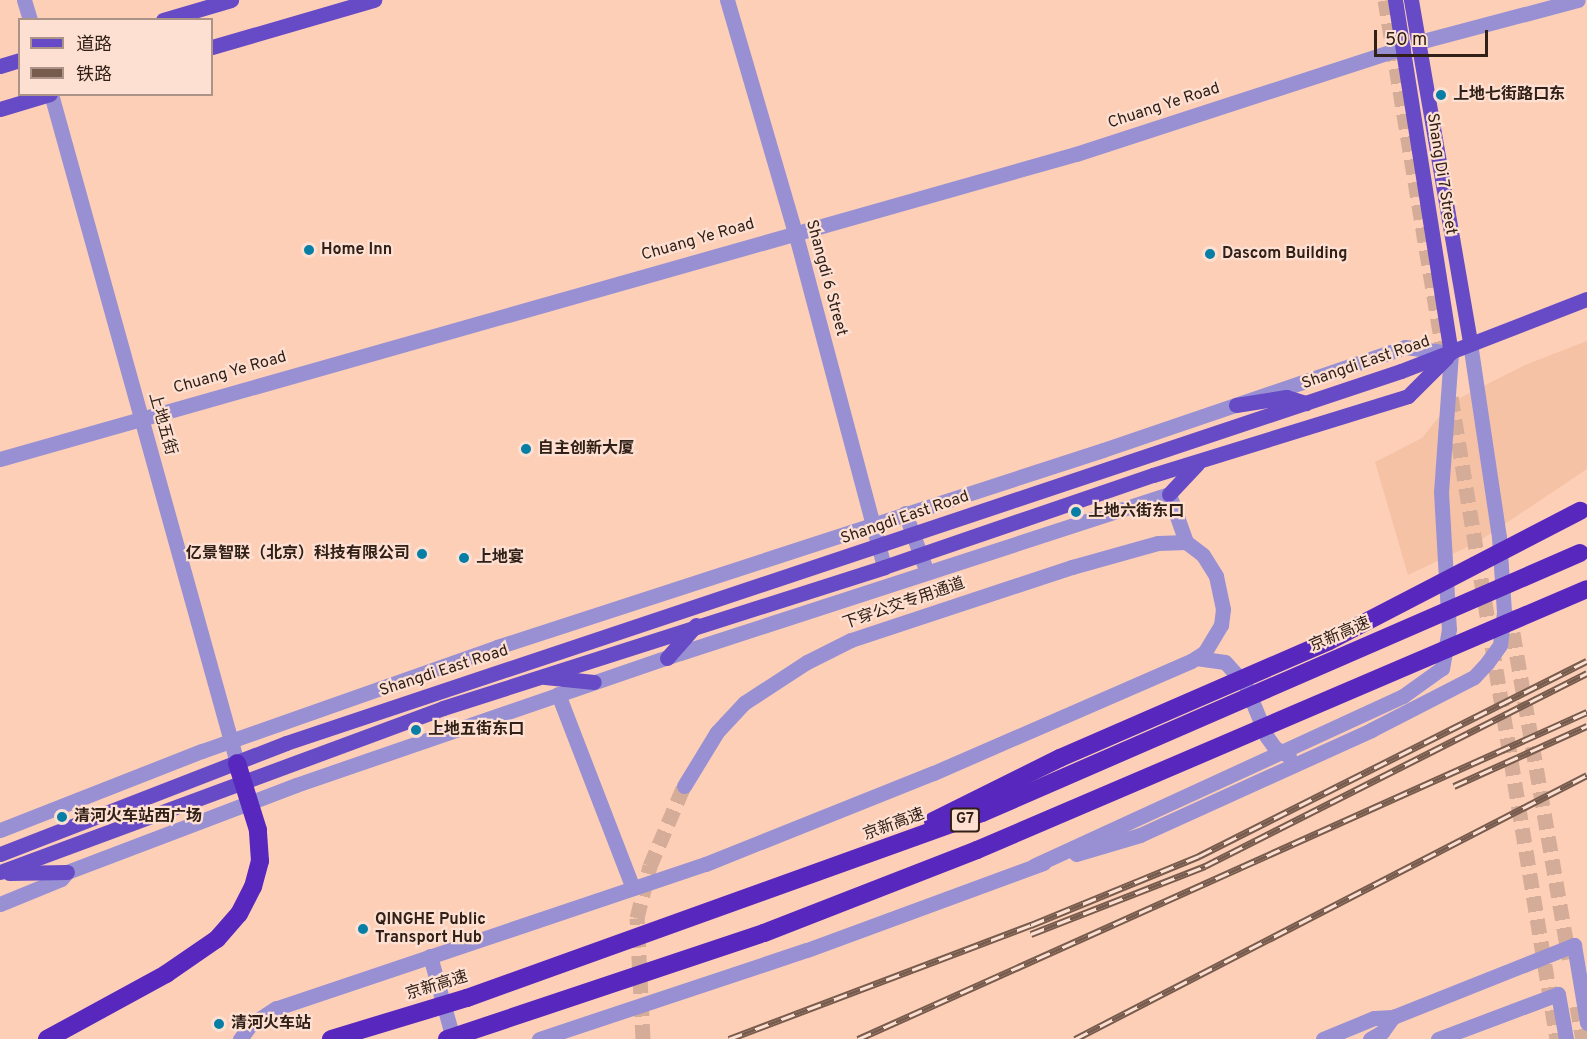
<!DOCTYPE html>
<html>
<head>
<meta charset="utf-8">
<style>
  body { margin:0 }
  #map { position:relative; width:1587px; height:1039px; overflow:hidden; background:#fdcfb7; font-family:Overpass,"Noto Sans SC",sans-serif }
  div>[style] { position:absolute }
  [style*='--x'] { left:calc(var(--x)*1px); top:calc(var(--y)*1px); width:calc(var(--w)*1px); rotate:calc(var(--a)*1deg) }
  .built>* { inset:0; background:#f5c2a6 }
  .minor-tunnel>* { height:15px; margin-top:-7.5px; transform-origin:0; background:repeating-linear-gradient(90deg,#d4ac97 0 15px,transparent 0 23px) }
  .major-tunnel>* { height:15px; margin-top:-7.5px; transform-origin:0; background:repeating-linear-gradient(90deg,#d4ac97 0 15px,transparent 0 23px) }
  .minor>* { height:15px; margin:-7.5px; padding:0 7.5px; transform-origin:7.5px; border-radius:7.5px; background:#9890d3 }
  .major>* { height:15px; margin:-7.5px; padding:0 7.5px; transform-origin:7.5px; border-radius:7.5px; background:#674ac5 }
  .highway>* { height:18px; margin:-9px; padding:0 9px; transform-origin:9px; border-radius:9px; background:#5827be }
  .rail>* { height:7px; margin-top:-3.5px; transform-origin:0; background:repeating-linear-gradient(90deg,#fde0d2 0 14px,#775c4e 0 28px); box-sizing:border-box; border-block:2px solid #775c4e }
  .highway-bridge>* { height:18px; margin:-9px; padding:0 9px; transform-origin:9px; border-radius:9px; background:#5827be }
  .dots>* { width:16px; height:16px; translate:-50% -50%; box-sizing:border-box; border:3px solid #fde0d2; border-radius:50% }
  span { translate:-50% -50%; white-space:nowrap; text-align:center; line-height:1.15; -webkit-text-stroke:4.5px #fde0d2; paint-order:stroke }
  .shield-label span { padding:2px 4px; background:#fde0d2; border:2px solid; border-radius:4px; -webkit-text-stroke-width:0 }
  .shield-label { font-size:15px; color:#312017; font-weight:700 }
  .poi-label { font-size:16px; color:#312017; font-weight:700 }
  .left { translate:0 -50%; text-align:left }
  .right { translate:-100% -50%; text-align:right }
  .street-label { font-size:16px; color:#312017 }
  .legend { position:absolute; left:18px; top:18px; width:195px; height:78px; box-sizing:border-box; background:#fde0d2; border:2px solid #ab9387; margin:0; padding:8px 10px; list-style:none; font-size:18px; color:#312017 }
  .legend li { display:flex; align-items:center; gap:12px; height:30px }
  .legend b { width:30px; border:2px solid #ab9387 }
  .scale { position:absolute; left:1374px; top:30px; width:114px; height:27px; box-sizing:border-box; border:3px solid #312017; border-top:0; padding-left:8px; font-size:18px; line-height:21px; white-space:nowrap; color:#312017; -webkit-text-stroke:4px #fde0d2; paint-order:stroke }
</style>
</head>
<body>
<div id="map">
  <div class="built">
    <div style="clip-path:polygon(1587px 341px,1587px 469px,1478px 542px,1408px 575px,1375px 462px,1422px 438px,1450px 403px,1525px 365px)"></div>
  </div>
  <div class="minor-tunnel">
    <div style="--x:643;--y:1039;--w:121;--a:-92.8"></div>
    <div style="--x:637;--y:918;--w:54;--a:-76"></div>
    <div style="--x:650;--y:866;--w:87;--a:-67"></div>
  </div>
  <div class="major-tunnel">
    <div style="--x:1385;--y:0;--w:363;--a:80.6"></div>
    <div style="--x:1451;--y:397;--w:651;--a:80.62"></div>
    <div style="--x:1509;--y:610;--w:354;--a:80.2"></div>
    <div style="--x:1577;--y:1006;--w:34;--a:80"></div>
  </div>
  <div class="minor">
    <div style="--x:24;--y:0;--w:21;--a:73"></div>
    <div style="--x:727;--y:0;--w:242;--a:73.7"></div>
    <div style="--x:795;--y:232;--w:347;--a:75.1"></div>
    <div style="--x:1419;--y:42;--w:164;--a:-14.8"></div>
    <div style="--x:51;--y:94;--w:694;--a:74.46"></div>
    <div style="--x:0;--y:459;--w:1118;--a:-15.83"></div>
    <div style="--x:1076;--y:154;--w:344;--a:-18"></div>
    <div style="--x:905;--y:513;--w:58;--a:69.7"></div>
    <div style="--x:1196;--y:658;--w:29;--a:8"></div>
    <div style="--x:1225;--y:662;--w:30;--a:48"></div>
    <div style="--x:1245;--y:684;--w:57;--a:67.5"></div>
    <div style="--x:1267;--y:737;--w:14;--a:54"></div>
    <div style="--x:1275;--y:748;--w:16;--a:30"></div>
    <div style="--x:558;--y:694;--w:208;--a:68.9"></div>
    <div style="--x:684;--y:786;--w:63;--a:-58.6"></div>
    <div style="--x:717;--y:732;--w:40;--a:-47"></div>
    <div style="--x:744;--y:703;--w:75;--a:-33.1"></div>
    <div style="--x:807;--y:662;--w:49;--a:-26.6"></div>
    <div style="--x:851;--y:640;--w:233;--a:-18.3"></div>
    <div style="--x:1072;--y:567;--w:89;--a:-15.6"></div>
    <div style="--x:1158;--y:543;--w:28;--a:-2"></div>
    <div style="--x:0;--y:830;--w:217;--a:-21.4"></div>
    <div style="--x:202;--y:751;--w:313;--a:-19.4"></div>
    <div style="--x:497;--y:647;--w:637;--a:-18.01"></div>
    <div style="--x:1103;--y:450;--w:319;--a:-18.8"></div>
    <div style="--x:1405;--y:347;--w:46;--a:7.4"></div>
    <div style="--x:1451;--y:353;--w:139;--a:94.1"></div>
    <div style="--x:1441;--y:492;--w:137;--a:86.7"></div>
    <div style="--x:1449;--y:629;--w:40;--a:100"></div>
    <div style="--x:1442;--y:668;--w:48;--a:144.3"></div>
    <div style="--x:1403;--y:696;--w:406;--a:155.3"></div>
    <div style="--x:1076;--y:854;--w:67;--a:-16.5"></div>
    <div style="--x:1140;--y:835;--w:254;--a:-24.4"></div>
    <div style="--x:1371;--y:730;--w:116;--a:-27.2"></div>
    <div style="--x:1474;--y:677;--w:19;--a:-47"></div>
    <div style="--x:1487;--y:663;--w:22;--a:-54"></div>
    <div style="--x:1500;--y:645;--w:33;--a:-83"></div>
    <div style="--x:1504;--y:612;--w:75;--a:-93.8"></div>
    <div style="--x:1499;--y:537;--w:196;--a:-98.5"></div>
    <div style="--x:0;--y:904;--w:66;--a:-22.3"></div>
    <div style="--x:61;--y:879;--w:9;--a:-49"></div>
    <div style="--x:67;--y:872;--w:245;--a:-20.8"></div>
    <div style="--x:296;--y:785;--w:406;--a:-19"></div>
    <div style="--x:680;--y:653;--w:514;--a:-18.01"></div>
    <div style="--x:1169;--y:494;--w:51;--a:70.5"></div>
    <div style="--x:1186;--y:542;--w:21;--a:37"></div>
    <div style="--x:1203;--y:555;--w:25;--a:58"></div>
    <div style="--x:1216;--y:576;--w:34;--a:78"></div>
    <div style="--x:1223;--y:609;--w:16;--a:97"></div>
    <div style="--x:1221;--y:625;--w:31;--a:121"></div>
    <div style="--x:1205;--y:652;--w:17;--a:147"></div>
    <div style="--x:1191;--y:661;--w:281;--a:156.5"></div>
    <div style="--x:933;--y:773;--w:245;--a:158.2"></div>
    <div style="--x:705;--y:864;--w:453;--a:161.4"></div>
    <div style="--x:276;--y:1008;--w:30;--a:147"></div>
    <div style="--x:251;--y:1024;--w:19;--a:126"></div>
    <div style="--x:430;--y:956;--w:78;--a:74.4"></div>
    <div style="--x:451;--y:1031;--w:8;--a:104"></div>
    <div style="--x:539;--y:1039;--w:282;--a:-18.4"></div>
    <div style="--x:807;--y:950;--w:252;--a:-20.2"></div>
    <div style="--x:1323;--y:1039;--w:55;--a:-22.4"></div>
    <div style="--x:1374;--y:1018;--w:19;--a:-3"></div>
    <div style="--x:1393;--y:1017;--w:195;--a:-21.7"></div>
    <div style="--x:1574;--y:945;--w:79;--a:80.5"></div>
    <div style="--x:1370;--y:1039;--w:14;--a:-30"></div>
    <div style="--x:1382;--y:1032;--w:19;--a:-54"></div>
    <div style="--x:1438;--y:1039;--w:128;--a:-20.6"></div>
    <div style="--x:1558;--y:994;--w:46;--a:79.9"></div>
  </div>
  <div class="major">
    <div style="--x:1395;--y:0;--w:357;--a:81"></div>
    <div style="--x:1411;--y:0;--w:348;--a:80.2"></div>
    <div style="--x:163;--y:20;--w:71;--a:-16.4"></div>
    <div style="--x:212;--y:47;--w:169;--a:-16.2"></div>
    <div style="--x:0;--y:66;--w:21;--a:-17"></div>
    <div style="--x:0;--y:109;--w:52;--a:-16.7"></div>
    <div style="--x:1236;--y:405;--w:51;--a:-9.1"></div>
    <div style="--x:1286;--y:397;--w:21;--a:17"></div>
    <div style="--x:1169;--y:494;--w:42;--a:-46.9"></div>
    <div style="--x:667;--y:658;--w:44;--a:-48.7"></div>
    <div style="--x:545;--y:677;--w:49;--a:5.8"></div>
    <div style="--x:0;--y:854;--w:307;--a:-21.2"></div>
    <div style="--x:286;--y:743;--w:1175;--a:-18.45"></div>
    <div style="--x:1401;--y:371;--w:199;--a:-21.2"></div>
    <div style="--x:0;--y:872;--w:472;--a:-20.3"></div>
    <div style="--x:443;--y:708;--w:463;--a:-17.7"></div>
    <div style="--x:884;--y:567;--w:284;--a:-18.9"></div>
    <div style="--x:1153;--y:475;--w:267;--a:-17.2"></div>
    <div style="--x:1408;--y:396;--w:55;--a:-45"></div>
    <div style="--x:9;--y:873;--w:58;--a:-1"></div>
  </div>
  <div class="highway">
    <div style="--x:47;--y:1039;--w:136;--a:-28.6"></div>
    <div style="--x:166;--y:974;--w:62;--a:-34.5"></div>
    <div style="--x:217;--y:939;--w:33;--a:-49"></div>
    <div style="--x:239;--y:914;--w:30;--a:-63"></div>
    <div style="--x:253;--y:887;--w:27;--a:-75"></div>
    <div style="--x:260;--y:861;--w:31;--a:-94"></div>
    <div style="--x:258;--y:830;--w:70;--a:-107.4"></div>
  </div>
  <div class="rail">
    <div style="--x:1454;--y:786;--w:146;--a:-24.3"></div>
    <div style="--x:1031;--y:934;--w:187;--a:-21.3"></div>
    <div style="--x:1205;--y:866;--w:428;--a:-26.8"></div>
    <div style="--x:729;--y:1039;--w:323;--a:-20.7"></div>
    <div style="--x:1031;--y:925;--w:182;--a:-22.3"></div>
    <div style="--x:1199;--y:856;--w:434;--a:-26.7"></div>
    <div style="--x:858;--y:1039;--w:799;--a:-24.16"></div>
    <div style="--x:1075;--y:1039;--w:576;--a:-27.28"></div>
  </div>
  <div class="highway-bridge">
    <div style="--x:933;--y:821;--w:142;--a:-26.4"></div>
    <div style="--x:1060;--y:758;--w:293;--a:-23.5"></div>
    <div style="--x:1329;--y:641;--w:283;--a:-27.4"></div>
    <div style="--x:331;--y:1039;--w:142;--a:-16.8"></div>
    <div style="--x:467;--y:998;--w:547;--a:-19.76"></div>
    <div style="--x:982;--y:813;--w:652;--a:-23.5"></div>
    <div style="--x:447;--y:1039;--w:334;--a:-18.5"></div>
    <div style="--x:764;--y:933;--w:229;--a:-21.3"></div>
    <div style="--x:977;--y:850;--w:663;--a:-23.16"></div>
  </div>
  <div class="dots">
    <div style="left:1441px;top:95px;background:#067ea5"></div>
    <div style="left:309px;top:250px;background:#067ea5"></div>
    <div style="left:1210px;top:254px;background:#067ea5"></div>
    <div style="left:526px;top:449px;background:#067ea5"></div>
    <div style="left:1076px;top:512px;background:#067ea5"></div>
    <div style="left:422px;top:554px;background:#067ea5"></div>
    <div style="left:464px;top:558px;background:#067ea5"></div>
    <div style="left:416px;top:730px;background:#067ea5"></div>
    <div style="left:62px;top:817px;background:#067ea5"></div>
    <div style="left:363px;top:929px;background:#067ea5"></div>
    <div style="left:219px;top:1024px;background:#067ea5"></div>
  </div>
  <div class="shield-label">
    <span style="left:965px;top:820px">G7</span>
  </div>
  <div class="poi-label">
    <span class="left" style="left:1453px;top:95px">上地七街路口东</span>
    <span class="left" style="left:321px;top:250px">Home Inn</span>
    <span class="left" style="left:1222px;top:254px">Dascom Building</span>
    <span class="left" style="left:538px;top:449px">自主创新大厦</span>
    <span class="left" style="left:1088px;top:512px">上地六街东口</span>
    <span class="right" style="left:410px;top:554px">亿景智联（北京）科技有限公司</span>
    <span class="left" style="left:476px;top:558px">上地宴</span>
    <span class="left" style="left:428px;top:730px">上地五街东口</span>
    <span class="left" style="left:74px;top:817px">清河火车站西广场</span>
    <span class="left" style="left:375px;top:929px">QINGHE Public<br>Transport Hub</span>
    <span class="left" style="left:231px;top:1024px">清河火车站</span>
  </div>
  <div class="street-label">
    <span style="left:1164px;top:106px;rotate:-18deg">Chuang Ye Road</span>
    <span style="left:1441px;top:174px;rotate:81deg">Shang Di 7 Street</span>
    <span style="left:698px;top:240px;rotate:-16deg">Chuang Ye Road</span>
    <span style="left:826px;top:278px;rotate:75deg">Shangdi 6 Street</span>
    <span style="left:1366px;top:363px;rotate:-19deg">Shangdi East Road</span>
    <span style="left:230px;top:373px;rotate:-16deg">Chuang Ye Road</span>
    <span style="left:162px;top:424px;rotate:74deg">上地五街</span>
    <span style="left:905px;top:518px;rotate:-19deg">Shangdi East Road</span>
    <span style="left:904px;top:604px;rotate:-19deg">下穿公交专用通道</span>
    <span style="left:1340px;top:635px;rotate:-23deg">京新高速</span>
    <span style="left:444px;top:671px;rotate:-18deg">Shangdi East Road</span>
    <span style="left:894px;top:825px;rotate:-20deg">京新高速</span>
    <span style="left:437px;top:986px;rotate:-17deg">京新高速</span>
  </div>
  <ul class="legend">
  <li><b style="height:8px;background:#674ac5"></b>道路</li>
  <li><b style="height:8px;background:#775c4e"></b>铁路</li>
  </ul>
  <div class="scale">50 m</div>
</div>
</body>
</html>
